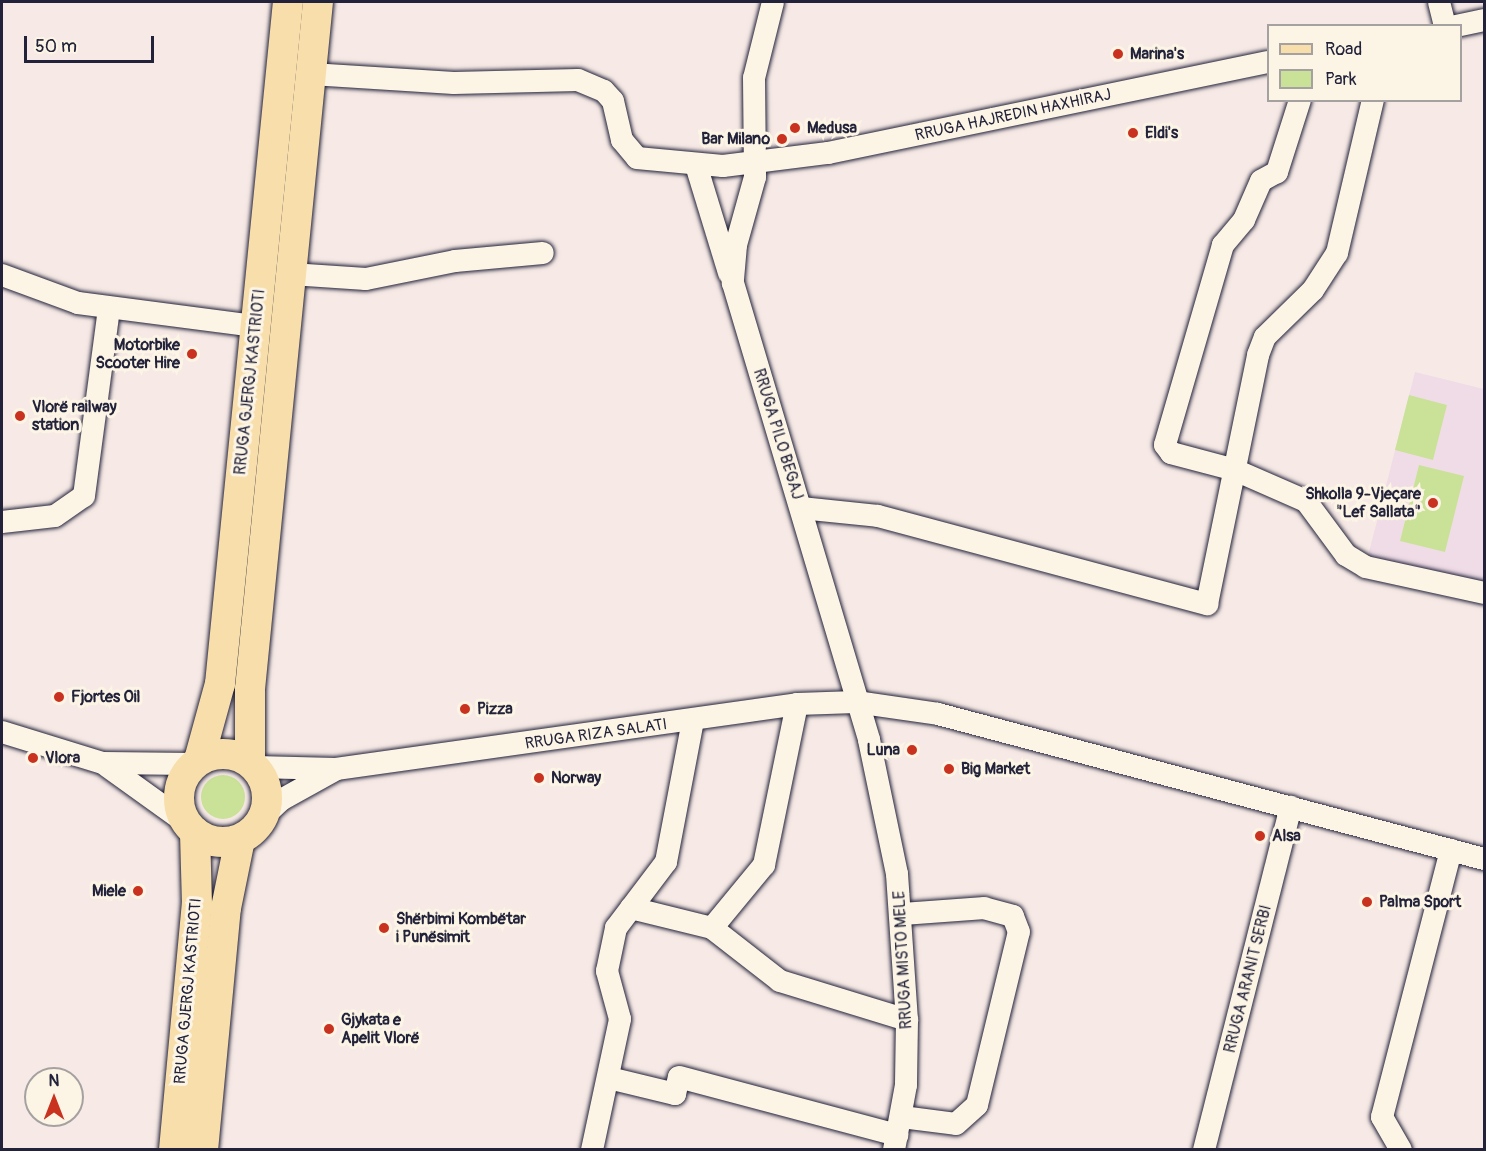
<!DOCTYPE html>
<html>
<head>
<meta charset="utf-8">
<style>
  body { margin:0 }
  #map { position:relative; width:1486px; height:1151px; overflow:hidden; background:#f7eae6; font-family:Pangolin,sans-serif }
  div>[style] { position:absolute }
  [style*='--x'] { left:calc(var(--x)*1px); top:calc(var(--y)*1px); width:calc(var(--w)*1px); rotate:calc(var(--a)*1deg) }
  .built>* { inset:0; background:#f0dce7 }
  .green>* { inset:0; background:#cae298 }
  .round { border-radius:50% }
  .roads { filter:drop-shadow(0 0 2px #22223b) drop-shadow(0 0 2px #22223b) }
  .minor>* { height:22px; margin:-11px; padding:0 11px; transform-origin:11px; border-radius:11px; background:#fcf5e5 }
  .major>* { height:30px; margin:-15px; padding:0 15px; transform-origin:15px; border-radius:15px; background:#f8deab }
  .major>.ring { margin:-15px; padding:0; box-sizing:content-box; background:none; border:30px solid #f8deab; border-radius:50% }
  .dots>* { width:16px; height:16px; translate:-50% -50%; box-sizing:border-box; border:3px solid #fcf5e5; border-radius:50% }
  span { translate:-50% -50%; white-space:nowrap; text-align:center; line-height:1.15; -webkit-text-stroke:6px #fcf5e5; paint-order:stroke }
  .poi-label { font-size:16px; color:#22223b; font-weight:700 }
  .left { translate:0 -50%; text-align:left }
  .right { translate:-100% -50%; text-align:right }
  .street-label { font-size:16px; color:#22223b }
  .frame { position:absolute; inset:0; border:3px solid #22223b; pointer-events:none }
  .legend { position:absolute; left:1267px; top:24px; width:195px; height:78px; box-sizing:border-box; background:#fcf5e5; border:2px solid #a5a1a1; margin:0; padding:8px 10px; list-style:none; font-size:18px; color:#22223b }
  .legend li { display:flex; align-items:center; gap:12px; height:30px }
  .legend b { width:30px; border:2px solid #a5a1a1 }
  .north { position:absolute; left:24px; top:1067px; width:60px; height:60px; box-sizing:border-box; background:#fcf5e5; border:2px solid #a5a1a1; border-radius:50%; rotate:0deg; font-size:16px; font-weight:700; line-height:24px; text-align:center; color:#22223b }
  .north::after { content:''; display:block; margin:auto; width:21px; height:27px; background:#c8321e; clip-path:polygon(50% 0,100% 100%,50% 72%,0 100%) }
  .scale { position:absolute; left:24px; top:36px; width:130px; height:27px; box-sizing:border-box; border:3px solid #22223b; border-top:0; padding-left:8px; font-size:18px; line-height:21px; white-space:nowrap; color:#22223b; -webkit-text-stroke:4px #fcf5e5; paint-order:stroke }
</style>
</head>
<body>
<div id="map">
  <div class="built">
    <div style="clip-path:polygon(1415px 372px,1484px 389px,1484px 584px,1368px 556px)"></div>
  </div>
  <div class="green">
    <div style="clip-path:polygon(1409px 395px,1447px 405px,1433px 460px,1395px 450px)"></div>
    <div style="clip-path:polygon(1419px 465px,1464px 476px,1445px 552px,1400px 541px)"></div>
    <div class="round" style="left:201px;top:775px;width:44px;height:44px"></div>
  </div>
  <div class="roads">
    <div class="minor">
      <div style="--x:773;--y:2;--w:78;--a:104"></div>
      <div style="--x:754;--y:78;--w:99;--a:89.4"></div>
      <div style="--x:755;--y:177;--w:71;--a:105.6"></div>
      <div style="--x:736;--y:245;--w:38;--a:95"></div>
      <div style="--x:733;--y:283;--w:477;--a:73.4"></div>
      <div style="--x:869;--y:740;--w:137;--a:78.2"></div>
      <div style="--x:897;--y:874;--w:146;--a:86.1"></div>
      <div style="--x:907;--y:1020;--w:65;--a:90.9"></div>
      <div style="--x:906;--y:1085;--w:66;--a:100.5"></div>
      <div style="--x:1439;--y:2;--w:25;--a:76"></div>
      <div style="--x:1456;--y:26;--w:29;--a:-12"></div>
      <div style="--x:311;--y:74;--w:143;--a:3.6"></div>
      <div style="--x:454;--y:83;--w:124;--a:-1.4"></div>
      <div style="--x:578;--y:80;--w:28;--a:23"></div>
      <div style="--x:604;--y:91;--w:13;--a:48"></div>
      <div style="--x:613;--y:101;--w:40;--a:77"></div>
      <div style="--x:622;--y:140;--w:23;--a:50"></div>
      <div style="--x:637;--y:158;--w:86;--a:5.3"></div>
      <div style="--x:723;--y:166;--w:106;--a:-7.1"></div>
      <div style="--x:828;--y:153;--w:449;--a:-11.7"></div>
      <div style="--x:1300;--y:100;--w:76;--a:107.7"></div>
      <div style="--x:1277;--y:172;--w:18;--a:151"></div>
      <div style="--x:1261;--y:181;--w:43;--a:113.6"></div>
      <div style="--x:1244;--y:220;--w:33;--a:130"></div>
      <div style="--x:1223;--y:245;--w:208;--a:106.2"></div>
      <div style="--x:1165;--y:445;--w:10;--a:53"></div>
      <div style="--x:1171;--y:453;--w:66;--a:14.9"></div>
      <div style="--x:1235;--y:470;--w:77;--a:23.6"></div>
      <div style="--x:1306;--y:501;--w:67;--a:53.5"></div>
      <div style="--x:1346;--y:555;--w:23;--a:31"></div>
      <div style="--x:1366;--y:567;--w:121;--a:12.4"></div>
      <div style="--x:696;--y:165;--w:113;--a:73"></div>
      <div style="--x:291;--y:274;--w:75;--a:3.8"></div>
      <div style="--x:366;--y:279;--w:91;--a:-11.4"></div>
      <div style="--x:455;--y:261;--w:88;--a:-5.2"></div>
      <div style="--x:2;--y:275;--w:81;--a:20.2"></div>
      <div style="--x:78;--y:303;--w:179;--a:7.4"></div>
      <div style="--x:801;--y:508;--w:77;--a:5.9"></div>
      <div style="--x:878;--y:516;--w:341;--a:15"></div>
      <div style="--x:1207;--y:604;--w:254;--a:-78.4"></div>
      <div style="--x:1258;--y:355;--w:19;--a:-69"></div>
      <div style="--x:1265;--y:337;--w:67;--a:-44.4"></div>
      <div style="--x:1313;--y:290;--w:44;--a:-57"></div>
      <div style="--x:1337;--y:253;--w:157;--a:-76.8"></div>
      <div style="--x:2;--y:522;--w:53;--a:-6.5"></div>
      <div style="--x:55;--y:516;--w:35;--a:-35"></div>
      <div style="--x:84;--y:496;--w:190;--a:-82.4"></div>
      <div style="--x:2;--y:732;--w:106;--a:17.1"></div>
      <div style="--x:103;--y:763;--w:91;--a:0.6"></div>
      <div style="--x:107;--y:766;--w:96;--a:35.7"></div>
      <div style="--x:255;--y:767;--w:81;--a:1.4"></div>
      <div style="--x:336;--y:769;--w:466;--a:-8"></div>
      <div style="--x:797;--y:704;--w:59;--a:-1.9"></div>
      <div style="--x:856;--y:702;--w:83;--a:8.3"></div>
      <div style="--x:938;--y:714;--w:565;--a:14.87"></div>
      <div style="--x:264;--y:816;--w:23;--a:-43"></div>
      <div style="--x:281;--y:800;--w:62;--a:-29.1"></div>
      <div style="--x:631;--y:908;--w:83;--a:13.9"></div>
      <div style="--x:712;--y:928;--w:86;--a:37.9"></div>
      <div style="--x:780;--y:981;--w:133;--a:17.1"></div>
      <div style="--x:712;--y:928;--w:82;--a:-50.5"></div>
      <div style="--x:764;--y:865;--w:164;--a:-78.4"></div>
      <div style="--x:609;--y:1078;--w:68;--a:13.6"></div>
      <div style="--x:675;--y:1094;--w:17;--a:-77"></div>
      <div style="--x:679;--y:1077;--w:226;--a:14.9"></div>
      <div style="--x:902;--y:1117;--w:54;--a:7.4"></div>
      <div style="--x:956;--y:1124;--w:28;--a:-42"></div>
      <div style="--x:977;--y:1105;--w:178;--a:-76.4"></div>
      <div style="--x:1019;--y:932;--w:17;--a:-111"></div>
      <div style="--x:1013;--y:916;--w:30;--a:-165"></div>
      <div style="--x:984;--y:908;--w:81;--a:175.8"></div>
      <div style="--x:592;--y:1150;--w:134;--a:-77.9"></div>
      <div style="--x:620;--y:1019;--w:50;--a:-105.2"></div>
      <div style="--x:607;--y:971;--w:44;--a:-78.2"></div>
      <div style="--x:616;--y:928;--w:83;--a:-52.9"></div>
      <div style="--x:666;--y:862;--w:144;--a:-79.2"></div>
      <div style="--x:1204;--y:1150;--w:354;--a:-75.8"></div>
      <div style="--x:1401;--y:1150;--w:38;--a:-120"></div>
      <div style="--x:1382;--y:1117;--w:276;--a:-75.5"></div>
    </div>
    <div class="major">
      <div class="ring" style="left:179px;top:754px;width:58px;height:58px"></div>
      <div style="--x:199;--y:760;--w:79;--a:-74.6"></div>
      <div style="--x:220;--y:684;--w:685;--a:-84.31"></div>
      <div style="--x:250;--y:762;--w:73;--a:-90"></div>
      <div style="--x:250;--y:689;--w:690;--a:-84.35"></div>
      <div style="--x:174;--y:1150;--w:247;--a:-84.7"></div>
      <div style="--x:197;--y:904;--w:72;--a:-91.6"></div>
      <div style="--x:203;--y:1150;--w:243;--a:-84.6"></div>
      <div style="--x:226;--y:908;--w:70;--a:-78.5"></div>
    </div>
  </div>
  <div class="dots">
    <div style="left:1118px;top:54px;background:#c8321e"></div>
    <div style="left:795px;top:128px;background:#c8321e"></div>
    <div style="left:1133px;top:133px;background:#c8321e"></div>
    <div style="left:782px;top:139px;background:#c8321e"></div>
    <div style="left:192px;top:354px;background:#c8321e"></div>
    <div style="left:20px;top:416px;background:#c8321e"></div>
    <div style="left:1433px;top:503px;background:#c8321e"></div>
    <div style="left:59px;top:697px;background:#c8321e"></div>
    <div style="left:465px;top:709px;background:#c8321e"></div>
    <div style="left:912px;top:750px;background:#c8321e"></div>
    <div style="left:33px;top:758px;background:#c8321e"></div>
    <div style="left:949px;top:769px;background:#c8321e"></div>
    <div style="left:539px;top:778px;background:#c8321e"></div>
    <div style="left:1260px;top:836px;background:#c8321e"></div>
    <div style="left:138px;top:891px;background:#c8321e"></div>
    <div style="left:1367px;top:902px;background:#c8321e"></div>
    <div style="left:384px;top:928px;background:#c8321e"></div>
    <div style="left:329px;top:1029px;background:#c8321e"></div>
  </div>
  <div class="poi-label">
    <span class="left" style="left:1130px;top:54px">Marina's</span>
    <span class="left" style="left:807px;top:128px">Medusa</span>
    <span class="left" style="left:1145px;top:133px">Eldi's</span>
    <span class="right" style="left:770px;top:139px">Bar Milano</span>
    <span class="right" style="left:180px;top:354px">Motorbike<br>Scooter Hire</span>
    <span class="left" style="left:32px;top:416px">Vlorë railway<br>station</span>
    <span class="right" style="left:1421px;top:503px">Shkolla 9-Vjeçare<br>"Lef Sallata"</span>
    <span class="left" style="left:71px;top:697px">Fjortes Oil</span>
    <span class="left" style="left:477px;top:709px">Pizza</span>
    <span class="right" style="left:900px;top:750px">Luna</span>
    <span class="left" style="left:45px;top:758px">Vlora</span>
    <span class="left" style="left:961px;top:769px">Big Market</span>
    <span class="left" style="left:551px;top:778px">Norway</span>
    <span class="left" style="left:1272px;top:836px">Alsa</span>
    <span class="right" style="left:126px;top:891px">Miele</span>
    <span class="left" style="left:1379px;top:902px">Palma Sport</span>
    <span class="left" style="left:396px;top:928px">Shërbimi Kombëtar<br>i Punësimit</span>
    <span class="left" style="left:341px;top:1029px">Gjykata e<br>Apelit Vlorë</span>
  </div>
  <div class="street-label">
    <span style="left:1013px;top:115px;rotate:-12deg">RRUGA HAJREDIN HAXHIRAJ</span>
    <span style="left:250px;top:382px;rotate:-84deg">RRUGA GJERGJ KASTRIOTI</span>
    <span style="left:778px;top:434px;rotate:73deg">RRUGA PILO BEGAJ</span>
    <span style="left:596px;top:734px;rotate:-8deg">RRUGA RIZA SALATI</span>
    <span style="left:903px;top:960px;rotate:-93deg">RRUGA MISTO MELE</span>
    <span style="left:1248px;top:979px;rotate:-76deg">RRUGA ARANIT SERBI</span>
    <span style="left:188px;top:991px;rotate:-85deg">RRUGA GJERGJ KASTRIOTI</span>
  </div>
  <div class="frame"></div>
  <ul class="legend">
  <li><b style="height:8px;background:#f8deab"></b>Road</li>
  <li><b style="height:16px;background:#cae298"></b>Park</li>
  </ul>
  <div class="north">N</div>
  <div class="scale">50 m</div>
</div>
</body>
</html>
